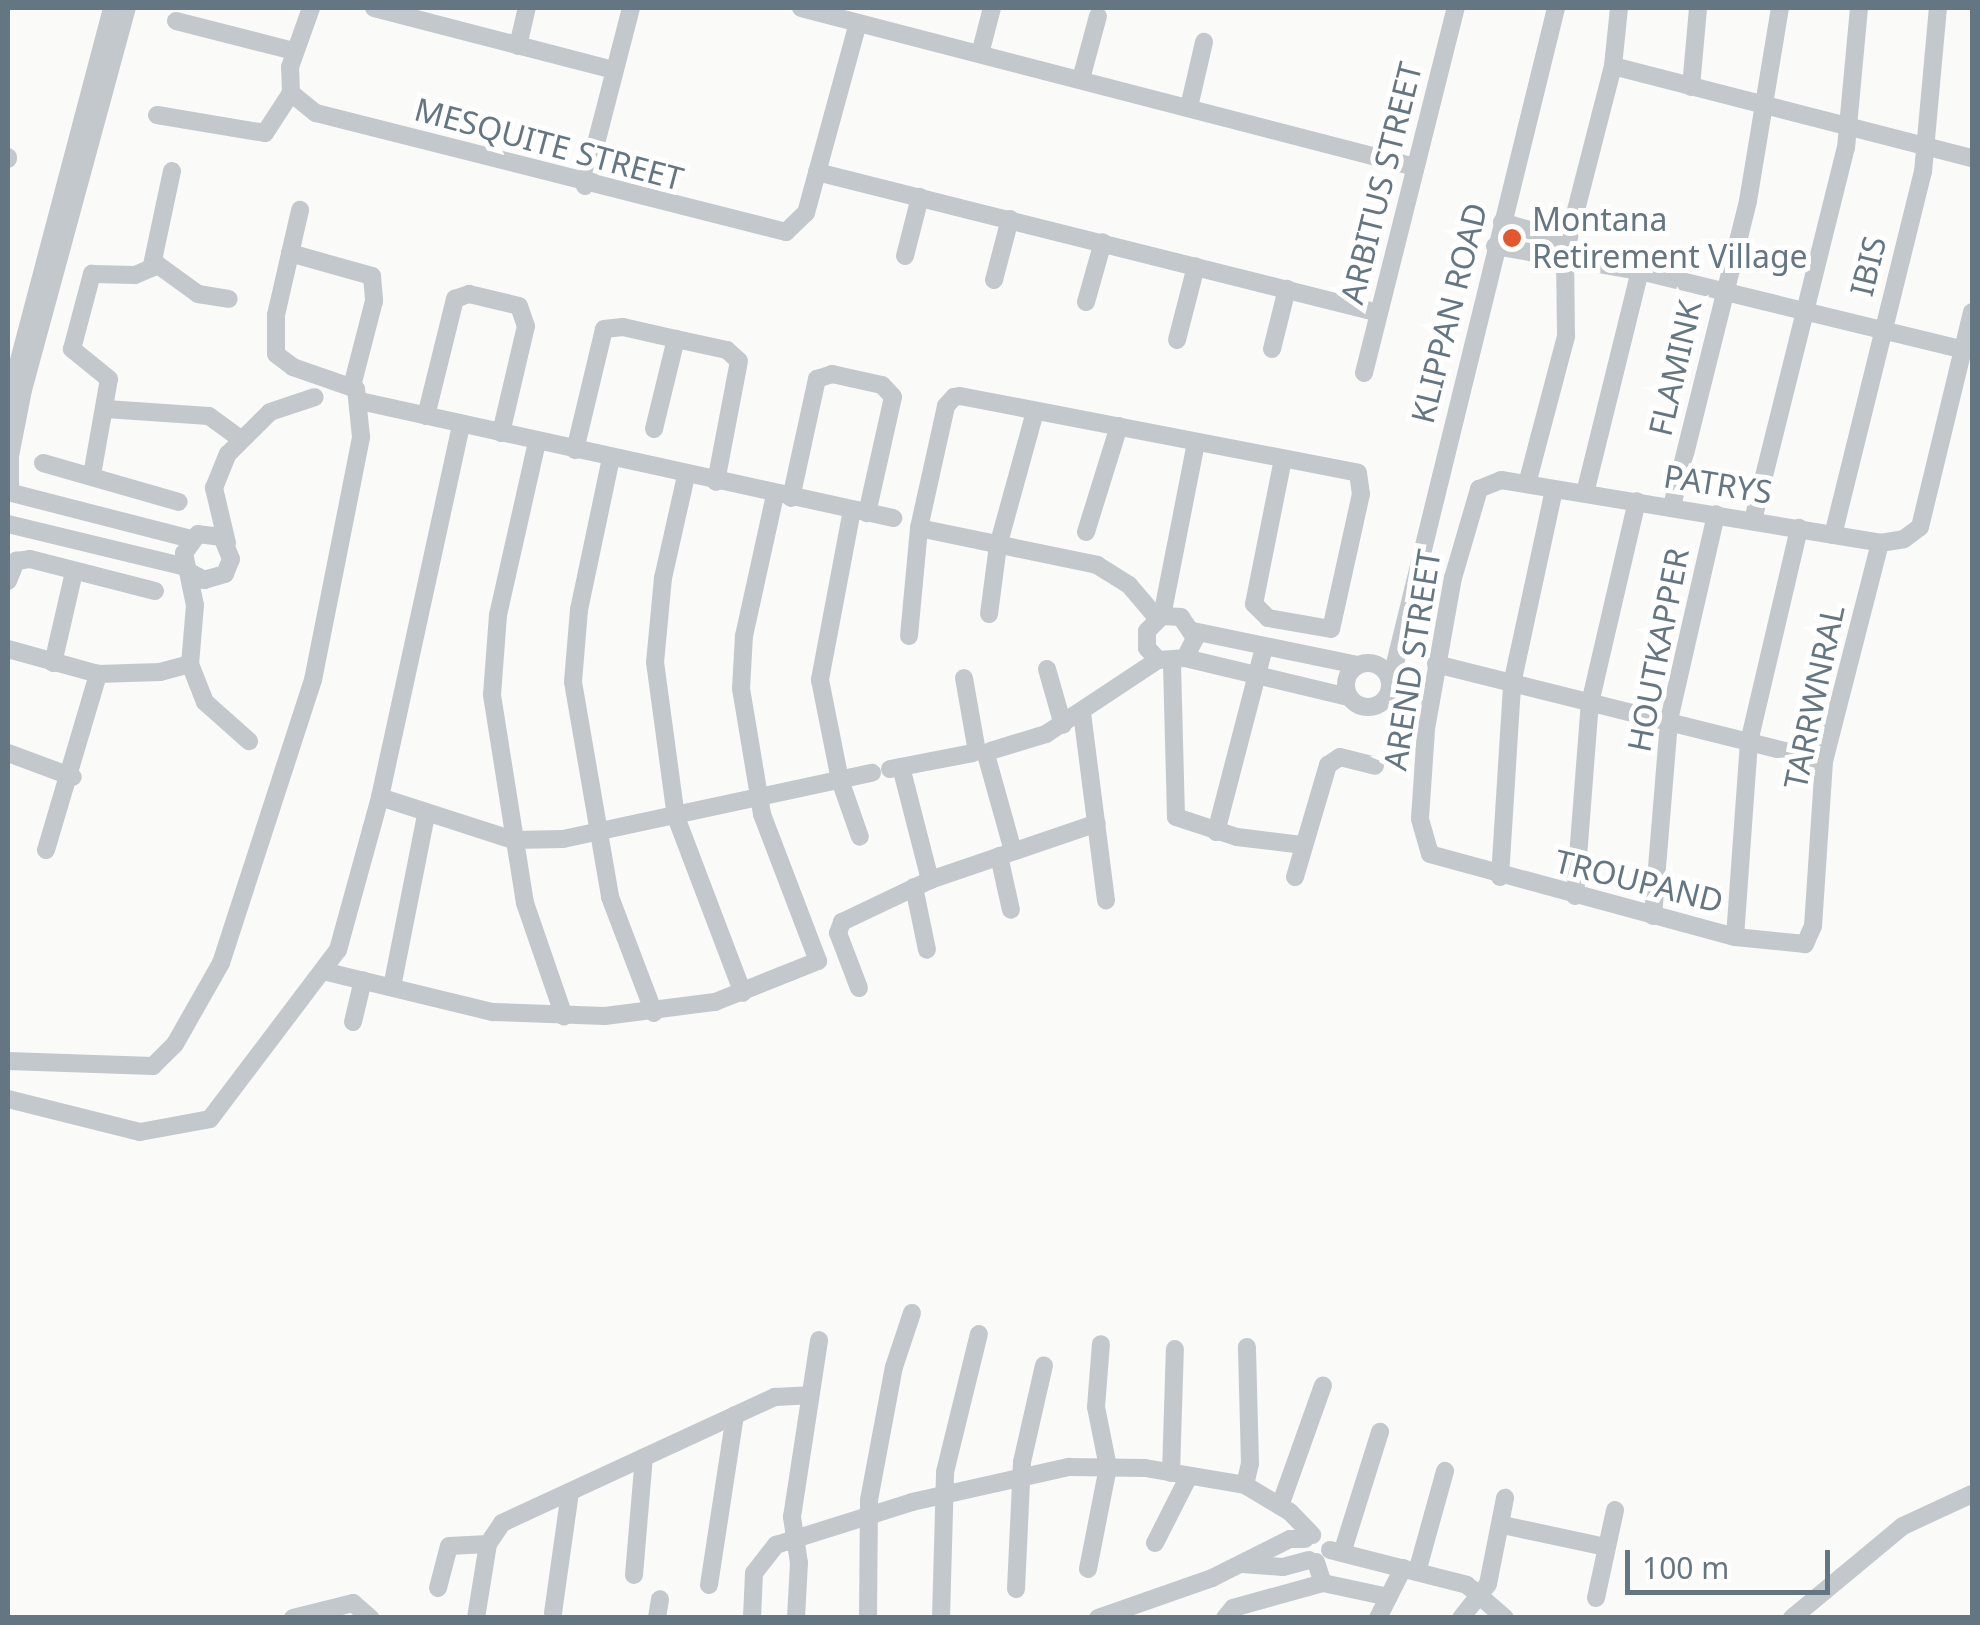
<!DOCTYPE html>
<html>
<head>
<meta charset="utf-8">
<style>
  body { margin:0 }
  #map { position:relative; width:1980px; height:1625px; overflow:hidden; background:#fafaf8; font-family:"Noto Sans",sans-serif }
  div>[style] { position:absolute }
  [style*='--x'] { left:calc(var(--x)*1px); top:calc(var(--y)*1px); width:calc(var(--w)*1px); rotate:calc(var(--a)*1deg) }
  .minor>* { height:18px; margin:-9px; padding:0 9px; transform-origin:9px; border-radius:9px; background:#c3c8cc }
  .minor>.ring { margin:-9px; padding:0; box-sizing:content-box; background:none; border:18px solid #c3c8cc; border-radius:50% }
  .dots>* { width:28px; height:28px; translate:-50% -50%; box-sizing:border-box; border:5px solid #fff; border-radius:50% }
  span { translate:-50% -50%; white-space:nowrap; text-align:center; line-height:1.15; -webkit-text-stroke:10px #fff; paint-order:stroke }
  .street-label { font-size:32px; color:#657683 }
  .poi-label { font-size:32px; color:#657683 }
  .left { translate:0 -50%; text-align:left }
  .frame { position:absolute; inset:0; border:10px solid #657683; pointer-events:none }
  .scale { position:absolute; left:1625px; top:1550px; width:205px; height:45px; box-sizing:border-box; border:5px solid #657683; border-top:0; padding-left:12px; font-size:30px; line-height:35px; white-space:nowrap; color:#657683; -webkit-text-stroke:8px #fff; paint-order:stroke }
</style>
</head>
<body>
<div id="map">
  <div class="minor">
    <div style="--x:374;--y:8;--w:248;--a:14.5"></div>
    <div style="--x:801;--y:8;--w:634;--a:14.52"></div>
    <div style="--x:176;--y:21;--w:122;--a:14.3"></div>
    <div style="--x:518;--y:46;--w:39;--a:-77"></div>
    <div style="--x:980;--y:54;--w:48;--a:-75.4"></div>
    <div style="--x:1613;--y:66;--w:371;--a:14.4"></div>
    <div style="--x:1081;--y:79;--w:65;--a:-74.9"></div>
    <div style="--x:1691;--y:87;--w:79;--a:-84.9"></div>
    <div style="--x:291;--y:93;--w:32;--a:39"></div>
    <div style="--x:316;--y:113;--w:485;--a:14.2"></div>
    <div style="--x:786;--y:232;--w:28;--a:-44"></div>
    <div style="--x:806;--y:213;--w:197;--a:-74.7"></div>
    <div style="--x:1189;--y:107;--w:67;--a:-77"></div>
    <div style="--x:157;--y:115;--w:109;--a:9.5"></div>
    <div style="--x:265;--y:133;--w:48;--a:-57"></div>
    <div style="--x:291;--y:93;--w:26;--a:-92"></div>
    <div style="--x:290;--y:67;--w:63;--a:-70.4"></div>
    <div style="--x:8;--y:159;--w:2;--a:-90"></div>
    <div style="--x:817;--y:172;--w:579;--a:14.08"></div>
    <div style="--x:585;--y:186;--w:184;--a:-75.5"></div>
    <div style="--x:1502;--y:222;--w:68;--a:16.3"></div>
    <div style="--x:1495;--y:246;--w:147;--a:9.8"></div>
    <div style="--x:1640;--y:271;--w:333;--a:13.7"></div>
    <div style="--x:290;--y:253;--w:85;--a:15.7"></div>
    <div style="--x:372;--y:276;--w:25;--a:85"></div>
    <div style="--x:374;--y:301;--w:88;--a:104.5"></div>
    <div style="--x:905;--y:256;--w:61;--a:-75.7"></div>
    <div style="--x:152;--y:265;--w:96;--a:-78"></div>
    <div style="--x:994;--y:280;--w:63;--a:-75.3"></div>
    <div style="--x:1086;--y:302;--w:62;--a:-74.2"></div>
    <div style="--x:1177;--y:340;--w:76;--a:-75.6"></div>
    <div style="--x:1272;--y:349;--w:62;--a:-76"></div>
    <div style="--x:1364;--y:373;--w:376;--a:-75.9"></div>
    <div style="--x:360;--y:401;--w:546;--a:12.38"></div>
    <div style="--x:8;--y:402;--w:407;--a:-75.2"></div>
    <div style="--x:106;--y:409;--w:103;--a:3.9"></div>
    <div style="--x:209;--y:416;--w:36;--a:36"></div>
    <div style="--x:426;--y:416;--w:121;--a:-76.1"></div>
    <div style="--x:455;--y:299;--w:15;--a:-20"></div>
    <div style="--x:469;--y:294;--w:51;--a:13.5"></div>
    <div style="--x:519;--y:306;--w:21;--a:71"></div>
    <div style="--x:526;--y:326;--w:110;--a:103.2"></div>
    <div style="--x:654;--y:429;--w:93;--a:-76.3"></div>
    <div style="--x:537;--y:442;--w:177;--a:102.7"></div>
    <div style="--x:498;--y:615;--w:80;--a:94.3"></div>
    <div style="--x:492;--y:695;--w:211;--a:81"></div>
    <div style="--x:525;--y:903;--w:120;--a:71"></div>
    <div style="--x:575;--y:450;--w:124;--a:-76.5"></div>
    <div style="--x:604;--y:329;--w:19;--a:-6"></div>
    <div style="--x:623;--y:327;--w:54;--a:12.8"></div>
    <div style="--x:676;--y:339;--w:52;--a:12.2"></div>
    <div style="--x:727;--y:350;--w:16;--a:43"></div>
    <div style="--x:739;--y:361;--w:123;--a:100.8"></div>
    <div style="--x:611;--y:458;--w:155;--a:101.9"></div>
    <div style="--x:579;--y:610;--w:72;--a:94.8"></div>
    <div style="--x:573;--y:682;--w:218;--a:80.2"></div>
    <div style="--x:610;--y:897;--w:124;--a:69.2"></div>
    <div style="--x:43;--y:463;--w:141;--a:16"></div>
    <div style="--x:92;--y:475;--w:97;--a:-80"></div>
    <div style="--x:109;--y:379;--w:48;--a:-141"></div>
    <div style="--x:72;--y:349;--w:78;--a:-75.1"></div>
    <div style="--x:92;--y:274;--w:43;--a:1.3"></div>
    <div style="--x:135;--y:275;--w:25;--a:-23"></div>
    <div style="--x:158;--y:265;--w:49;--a:35.9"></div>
    <div style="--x:198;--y:294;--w:31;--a:9"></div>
    <div style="--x:686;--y:476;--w:105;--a:102.7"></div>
    <div style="--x:663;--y:578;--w:84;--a:95.4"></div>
    <div style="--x:655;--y:662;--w:156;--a:82.3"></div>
    <div style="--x:676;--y:817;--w:188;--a:69.2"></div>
    <div style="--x:1527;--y:484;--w:153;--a:-75.2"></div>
    <div style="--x:1566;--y:336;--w:83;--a:-90.7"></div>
    <div style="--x:1565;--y:253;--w:193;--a:-75.6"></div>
    <div style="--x:1613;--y:66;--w:58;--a:-84.1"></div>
    <div style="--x:10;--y:490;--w:34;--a:-90"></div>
    <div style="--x:10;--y:456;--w:67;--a:-78.9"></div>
    <div style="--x:23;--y:390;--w:396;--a:-74.8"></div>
    <div style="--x:12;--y:493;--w:185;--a:14.4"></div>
    <div style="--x:1585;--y:493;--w:229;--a:-76.1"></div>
    <div style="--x:791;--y:498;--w:122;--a:-77.7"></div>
    <div style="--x:817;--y:379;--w:16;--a:-18"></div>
    <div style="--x:832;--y:374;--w:51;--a:12.4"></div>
    <div style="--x:882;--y:385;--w:16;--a:47"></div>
    <div style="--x:893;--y:397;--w:119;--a:102.6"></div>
    <div style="--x:1672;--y:506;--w:314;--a:-76"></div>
    <div style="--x:1748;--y:201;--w:196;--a:-80.6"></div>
    <div style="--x:852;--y:510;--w:173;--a:100.7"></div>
    <div style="--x:820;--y:680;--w:102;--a:78.7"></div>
    <div style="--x:840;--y:780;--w:60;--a:70.7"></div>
    <div style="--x:1753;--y:520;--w:383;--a:-76"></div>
    <div style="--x:1846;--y:148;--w:141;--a:-84.7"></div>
    <div style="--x:8;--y:524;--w:183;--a:13.6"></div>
    <div style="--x:919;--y:528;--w:182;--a:11.7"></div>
    <div style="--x:1097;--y:565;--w:38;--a:32"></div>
    <div style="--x:1129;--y:585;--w:43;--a:49.7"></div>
    <div style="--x:1086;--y:532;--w:111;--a:-72.7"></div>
    <div style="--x:1833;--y:535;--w:374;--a:-76.1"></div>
    <div style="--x:1923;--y:172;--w:165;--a:-84.8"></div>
    <div style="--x:227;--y:543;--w:57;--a:-103.3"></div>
    <div style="--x:214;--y:488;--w:37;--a:-68"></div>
    <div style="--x:228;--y:454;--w:59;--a:-45"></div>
    <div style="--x:270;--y:412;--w:47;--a:-18.4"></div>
    <div style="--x:1880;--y:543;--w:225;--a:104.4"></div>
    <div style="--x:1824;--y:761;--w:165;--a:93.8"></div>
    <div style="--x:1813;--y:926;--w:20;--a:114"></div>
    <div style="--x:1805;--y:944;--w:70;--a:-174.3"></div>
    <div style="--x:1735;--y:937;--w:316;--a:-164.8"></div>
    <div style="--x:1430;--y:854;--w:37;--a:-106"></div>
    <div style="--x:1420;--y:818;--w:89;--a:-86.1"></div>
    <div style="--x:1426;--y:729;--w:153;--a:-79.9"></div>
    <div style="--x:1453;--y:578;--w:93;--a:-73.7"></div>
    <div style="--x:1479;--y:489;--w:24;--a:-22"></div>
    <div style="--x:1501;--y:480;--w:384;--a:9.4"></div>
    <div style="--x:1880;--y:543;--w:24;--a:-9"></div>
    <div style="--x:1904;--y:539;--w:20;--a:-37"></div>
    <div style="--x:1920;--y:527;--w:221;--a:-76.4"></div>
    <div style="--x:191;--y:573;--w:15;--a:28"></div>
    <div style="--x:204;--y:580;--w:22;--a:-16"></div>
    <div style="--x:225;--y:574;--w:16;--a:-68"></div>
    <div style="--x:231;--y:559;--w:24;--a:-112"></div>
    <div style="--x:222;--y:537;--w:24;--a:-173"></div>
    <div style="--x:198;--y:534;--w:24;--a:126"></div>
    <div style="--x:184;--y:553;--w:53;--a:78.1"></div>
    <div style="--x:195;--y:605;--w:59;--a:94.8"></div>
    <div style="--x:190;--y:664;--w:41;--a:68.5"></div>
    <div style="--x:205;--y:702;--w:59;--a:41.6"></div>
    <div style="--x:8;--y:581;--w:22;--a:-68"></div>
    <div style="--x:16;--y:561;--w:14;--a:-8"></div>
    <div style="--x:30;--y:559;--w:129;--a:14.4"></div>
    <div style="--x:989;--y:614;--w:69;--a:-82.5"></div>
    <div style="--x:998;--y:546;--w:139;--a:-74.6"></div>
    <div style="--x:1162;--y:616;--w:177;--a:-78.9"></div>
    <div style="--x:1193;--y:631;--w:167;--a:11.7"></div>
    <div style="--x:909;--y:636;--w:108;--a:-84.7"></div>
    <div style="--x:919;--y:528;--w:125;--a:-77.5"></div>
    <div style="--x:946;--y:406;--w:12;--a:-48"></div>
    <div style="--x:954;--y:397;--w:6;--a:-9"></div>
    <div style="--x:960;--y:396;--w:405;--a:10.9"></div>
    <div style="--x:1358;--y:473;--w:21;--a:82"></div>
    <div style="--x:1361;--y:494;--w:138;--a:102.5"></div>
    <div style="--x:1331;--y:629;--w:64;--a:-170.1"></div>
    <div style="--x:1268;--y:618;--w:20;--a:-135"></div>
    <div style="--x:1254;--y:604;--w:148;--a:-78.7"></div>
    <div style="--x:8;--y:649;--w:93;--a:15.5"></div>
    <div style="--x:98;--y:674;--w:62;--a:-1.8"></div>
    <div style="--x:160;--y:672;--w:31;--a:-15"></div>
    <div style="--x:1185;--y:658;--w:169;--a:13.4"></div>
    <div class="ring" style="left:1346px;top:663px;width:26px;height:26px"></div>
    <div style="--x:53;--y:663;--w:93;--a:-77"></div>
    <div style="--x:1172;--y:664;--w:153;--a:88.5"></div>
    <div style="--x:1176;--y:817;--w:64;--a:18.2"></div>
    <div style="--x:1237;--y:837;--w:65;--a:7"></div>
    <div style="--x:1436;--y:664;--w:400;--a:14"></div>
    <div style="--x:1047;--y:669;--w:58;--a:74.1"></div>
    <div style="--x:964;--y:678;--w:69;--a:80"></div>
    <div style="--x:1390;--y:684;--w:696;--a:-76.2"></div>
    <div style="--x:1082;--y:713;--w:189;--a:82.7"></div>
    <div style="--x:990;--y:751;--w:59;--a:-16.9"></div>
    <div style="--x:1046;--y:734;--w:134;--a:-33.5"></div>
    <div style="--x:1158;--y:660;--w:27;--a:-4"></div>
    <div style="--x:1185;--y:658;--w:22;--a:-63"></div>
    <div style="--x:1195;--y:638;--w:25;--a:-124"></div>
    <div style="--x:1181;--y:617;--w:19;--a:-177"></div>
    <div style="--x:1162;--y:616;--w:21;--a:135"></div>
    <div style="--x:1147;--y:631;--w:17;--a:90"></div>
    <div style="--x:1147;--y:648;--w:16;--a:47"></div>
    <div style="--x:8;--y:753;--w:69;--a:20.3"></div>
    <div style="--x:987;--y:758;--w:97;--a:74.4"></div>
    <div style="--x:901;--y:767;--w:117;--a:75.6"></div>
    <div style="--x:890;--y:769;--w:85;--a:-10.9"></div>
    <div style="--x:380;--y:797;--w:140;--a:17.9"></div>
    <div style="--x:513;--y:840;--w:50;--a:-1.1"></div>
    <div style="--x:563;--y:839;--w:316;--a:-12.1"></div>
    <div style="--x:1216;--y:832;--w:190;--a:-75.4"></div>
    <div style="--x:46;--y:850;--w:184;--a:-73.5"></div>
    <div style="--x:999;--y:856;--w:55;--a:77.5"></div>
    <div style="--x:1295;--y:877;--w:117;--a:-73.6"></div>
    <div style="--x:1328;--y:765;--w:14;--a:-34"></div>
    <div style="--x:1340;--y:757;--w:36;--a:14"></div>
    <div style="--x:1500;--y:877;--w:193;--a:-86.4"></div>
    <div style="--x:1512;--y:684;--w:199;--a:-77.8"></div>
    <div style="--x:914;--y:887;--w:64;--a:78.3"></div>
    <div style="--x:1575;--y:896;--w:194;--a:-85.6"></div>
    <div style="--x:1590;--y:703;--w:207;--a:-76.9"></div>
    <div style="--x:1653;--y:916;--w:197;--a:-85.3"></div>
    <div style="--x:1669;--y:720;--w:211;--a:-77.1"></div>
    <div style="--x:1735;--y:937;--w:196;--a:-85.9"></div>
    <div style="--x:1749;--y:742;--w:220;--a:-76.8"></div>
    <div style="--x:323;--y:971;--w:175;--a:13.6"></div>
    <div style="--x:493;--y:1012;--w:112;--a:2"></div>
    <div style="--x:605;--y:1016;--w:111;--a:-7.3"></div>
    <div style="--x:715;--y:1002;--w:111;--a:-21.7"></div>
    <div style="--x:818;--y:961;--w:157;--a:-110.9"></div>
    <div style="--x:762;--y:814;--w:127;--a:-99.5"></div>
    <div style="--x:741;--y:689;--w:53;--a:-86.8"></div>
    <div style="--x:744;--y:636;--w:144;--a:-77.6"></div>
    <div style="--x:392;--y:987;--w:175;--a:-78.8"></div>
    <div style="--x:859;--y:988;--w:59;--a:-110.9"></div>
    <div style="--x:838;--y:933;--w:12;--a:-70"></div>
    <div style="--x:842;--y:922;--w:98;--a:-25.5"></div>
    <div style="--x:930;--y:880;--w:176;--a:-18.8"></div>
    <div style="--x:353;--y:1022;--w:43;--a:-76.6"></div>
    <div style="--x:8;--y:1061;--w:145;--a:2"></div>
    <div style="--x:153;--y:1066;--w:31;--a:-45"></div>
    <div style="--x:175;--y:1044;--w:93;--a:-60.4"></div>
    <div style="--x:221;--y:963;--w:298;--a:-72"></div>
    <div style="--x:313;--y:680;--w:248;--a:-78.8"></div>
    <div style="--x:361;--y:437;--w:48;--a:-95.9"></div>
    <div style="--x:356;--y:389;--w:67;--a:-160.8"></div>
    <div style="--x:293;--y:367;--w:21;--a:-143"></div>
    <div style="--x:276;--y:354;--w:39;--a:-90"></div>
    <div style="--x:276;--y:315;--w:108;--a:-77.1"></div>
    <div style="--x:8;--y:1099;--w:136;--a:14"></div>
    <div style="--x:140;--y:1132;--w:71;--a:-10.5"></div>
    <div style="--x:210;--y:1119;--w:212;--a:-52.9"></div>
    <div style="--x:338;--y:950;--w:159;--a:-74.6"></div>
    <div style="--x:380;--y:797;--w:382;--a:-77.7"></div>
    <div style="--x:1171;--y:1473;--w:124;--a:-88.2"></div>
    <div style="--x:1245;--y:1485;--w:22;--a:-77"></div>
    <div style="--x:1250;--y:1464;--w:117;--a:-91.5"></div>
    <div style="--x:1280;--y:1506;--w:128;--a:-70.4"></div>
    <div style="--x:1503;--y:1525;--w:105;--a:12.1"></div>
    <div style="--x:1155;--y:1543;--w:73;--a:-63.1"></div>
    <div style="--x:1330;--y:1550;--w:141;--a:14.3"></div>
    <div style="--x:1467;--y:1585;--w:50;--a:41"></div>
    <div style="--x:1343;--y:1550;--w:124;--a:-72.6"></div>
    <div style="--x:1316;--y:1562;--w:22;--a:72"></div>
    <div style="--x:1323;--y:1583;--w:67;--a:12"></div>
    <div style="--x:1243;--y:1564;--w:40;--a:4.3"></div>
    <div style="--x:1283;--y:1567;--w:27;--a:-15"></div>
    <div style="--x:1088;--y:1569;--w:104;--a:-78.9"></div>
    <div style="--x:1108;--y:1467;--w:61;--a:-101.3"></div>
    <div style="--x:1096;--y:1407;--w:63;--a:-85.5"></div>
    <div style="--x:1417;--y:1572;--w:105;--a:-74.5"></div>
    <div style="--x:634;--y:1575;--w:118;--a:-85.2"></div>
    <div style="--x:709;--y:1585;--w:172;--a:-81.3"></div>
    <div style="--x:438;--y:1588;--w:43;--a:-75.3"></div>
    <div style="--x:449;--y:1546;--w:39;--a:-3"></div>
    <div style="--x:1016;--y:1589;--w:127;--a:-87.3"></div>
    <div style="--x:1022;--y:1462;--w:99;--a:-77.2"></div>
    <div style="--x:1596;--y:1598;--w:90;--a:-77.8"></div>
    <div style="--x:553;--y:1613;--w:122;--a:-82"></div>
    <div style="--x:293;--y:1618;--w:62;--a:-14"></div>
    <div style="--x:353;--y:1603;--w:23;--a:41"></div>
    <div style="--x:476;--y:1618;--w:75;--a:-80.8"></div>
    <div style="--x:488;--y:1544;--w:25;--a:-56"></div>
    <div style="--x:502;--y:1523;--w:301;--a:-24.8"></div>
    <div style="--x:775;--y:1397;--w:34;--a:-3"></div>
    <div style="--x:657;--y:1618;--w:19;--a:-81"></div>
    <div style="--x:752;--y:1618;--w:45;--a:-87.5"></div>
    <div style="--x:754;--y:1573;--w:36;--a:-52"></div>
    <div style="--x:776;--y:1545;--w:143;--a:-17.5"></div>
    <div style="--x:912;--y:1502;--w:161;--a:-12.6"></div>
    <div style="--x:1069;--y:1467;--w:76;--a:0.8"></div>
    <div style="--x:1145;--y:1468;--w:101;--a:9.6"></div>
    <div style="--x:1245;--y:1485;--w:52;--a:31"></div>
    <div style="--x:1290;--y:1512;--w:32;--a:46"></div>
    <div style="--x:796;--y:1618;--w:55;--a:-86.9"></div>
    <div style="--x:799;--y:1563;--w:47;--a:-98.7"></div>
    <div style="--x:792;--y:1517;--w:179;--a:-81.3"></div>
    <div style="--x:868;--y:1618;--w:118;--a:-89.5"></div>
    <div style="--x:869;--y:1500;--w:135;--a:-79.4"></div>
    <div style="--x:894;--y:1367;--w:57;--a:-71.6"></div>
    <div style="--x:941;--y:1618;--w:146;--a:-88.4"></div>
    <div style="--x:945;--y:1472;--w:142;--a:-76.2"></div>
    <div style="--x:1098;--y:1618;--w:121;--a:-19.3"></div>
    <div style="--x:1212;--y:1578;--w:87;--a:-26.6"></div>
    <div style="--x:1290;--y:1539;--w:15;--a:0"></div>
    <div style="--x:1225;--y:1618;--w:13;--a:-51"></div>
    <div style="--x:1233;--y:1608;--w:93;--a:-15.5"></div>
    <div style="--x:1378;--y:1618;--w:56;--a:-63.4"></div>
    <div style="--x:1461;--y:1618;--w:43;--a:-51.5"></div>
    <div style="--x:1488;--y:1584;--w:88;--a:-78.8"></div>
    <div style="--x:1792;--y:1618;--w:144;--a:-39.7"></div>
    <div style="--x:1903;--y:1526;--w:76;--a:-24.9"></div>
  </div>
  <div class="dots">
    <div style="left:1512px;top:238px;background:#e4572e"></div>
  </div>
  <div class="street-label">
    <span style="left:549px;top:144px;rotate:15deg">MESQUITE STREET</span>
    <span style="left:1381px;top:183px;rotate:-76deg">ARBITUS STREET</span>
    <span style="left:1868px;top:266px;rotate:-76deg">IBIS</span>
    <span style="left:1449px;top:313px;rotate:-76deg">KLIPPAN ROAD</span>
    <span style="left:1675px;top:368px;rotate:-77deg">FLAMINK</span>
    <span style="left:1718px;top:484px;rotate:9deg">PATRYS</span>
    <span style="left:1658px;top:650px;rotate:-79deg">HOUTKAPPER</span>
    <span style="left:1412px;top:660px;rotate:-81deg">AREND STREET</span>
    <span style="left:1814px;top:697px;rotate:-78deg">TARRWNRAL</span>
    <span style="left:1639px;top:881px;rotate:14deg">TROUPAND</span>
  </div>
  <div class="poi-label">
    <span class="left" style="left:1532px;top:238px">Montana<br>Retirement Village</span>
  </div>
  <div class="frame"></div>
  <div class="scale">100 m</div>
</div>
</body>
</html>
